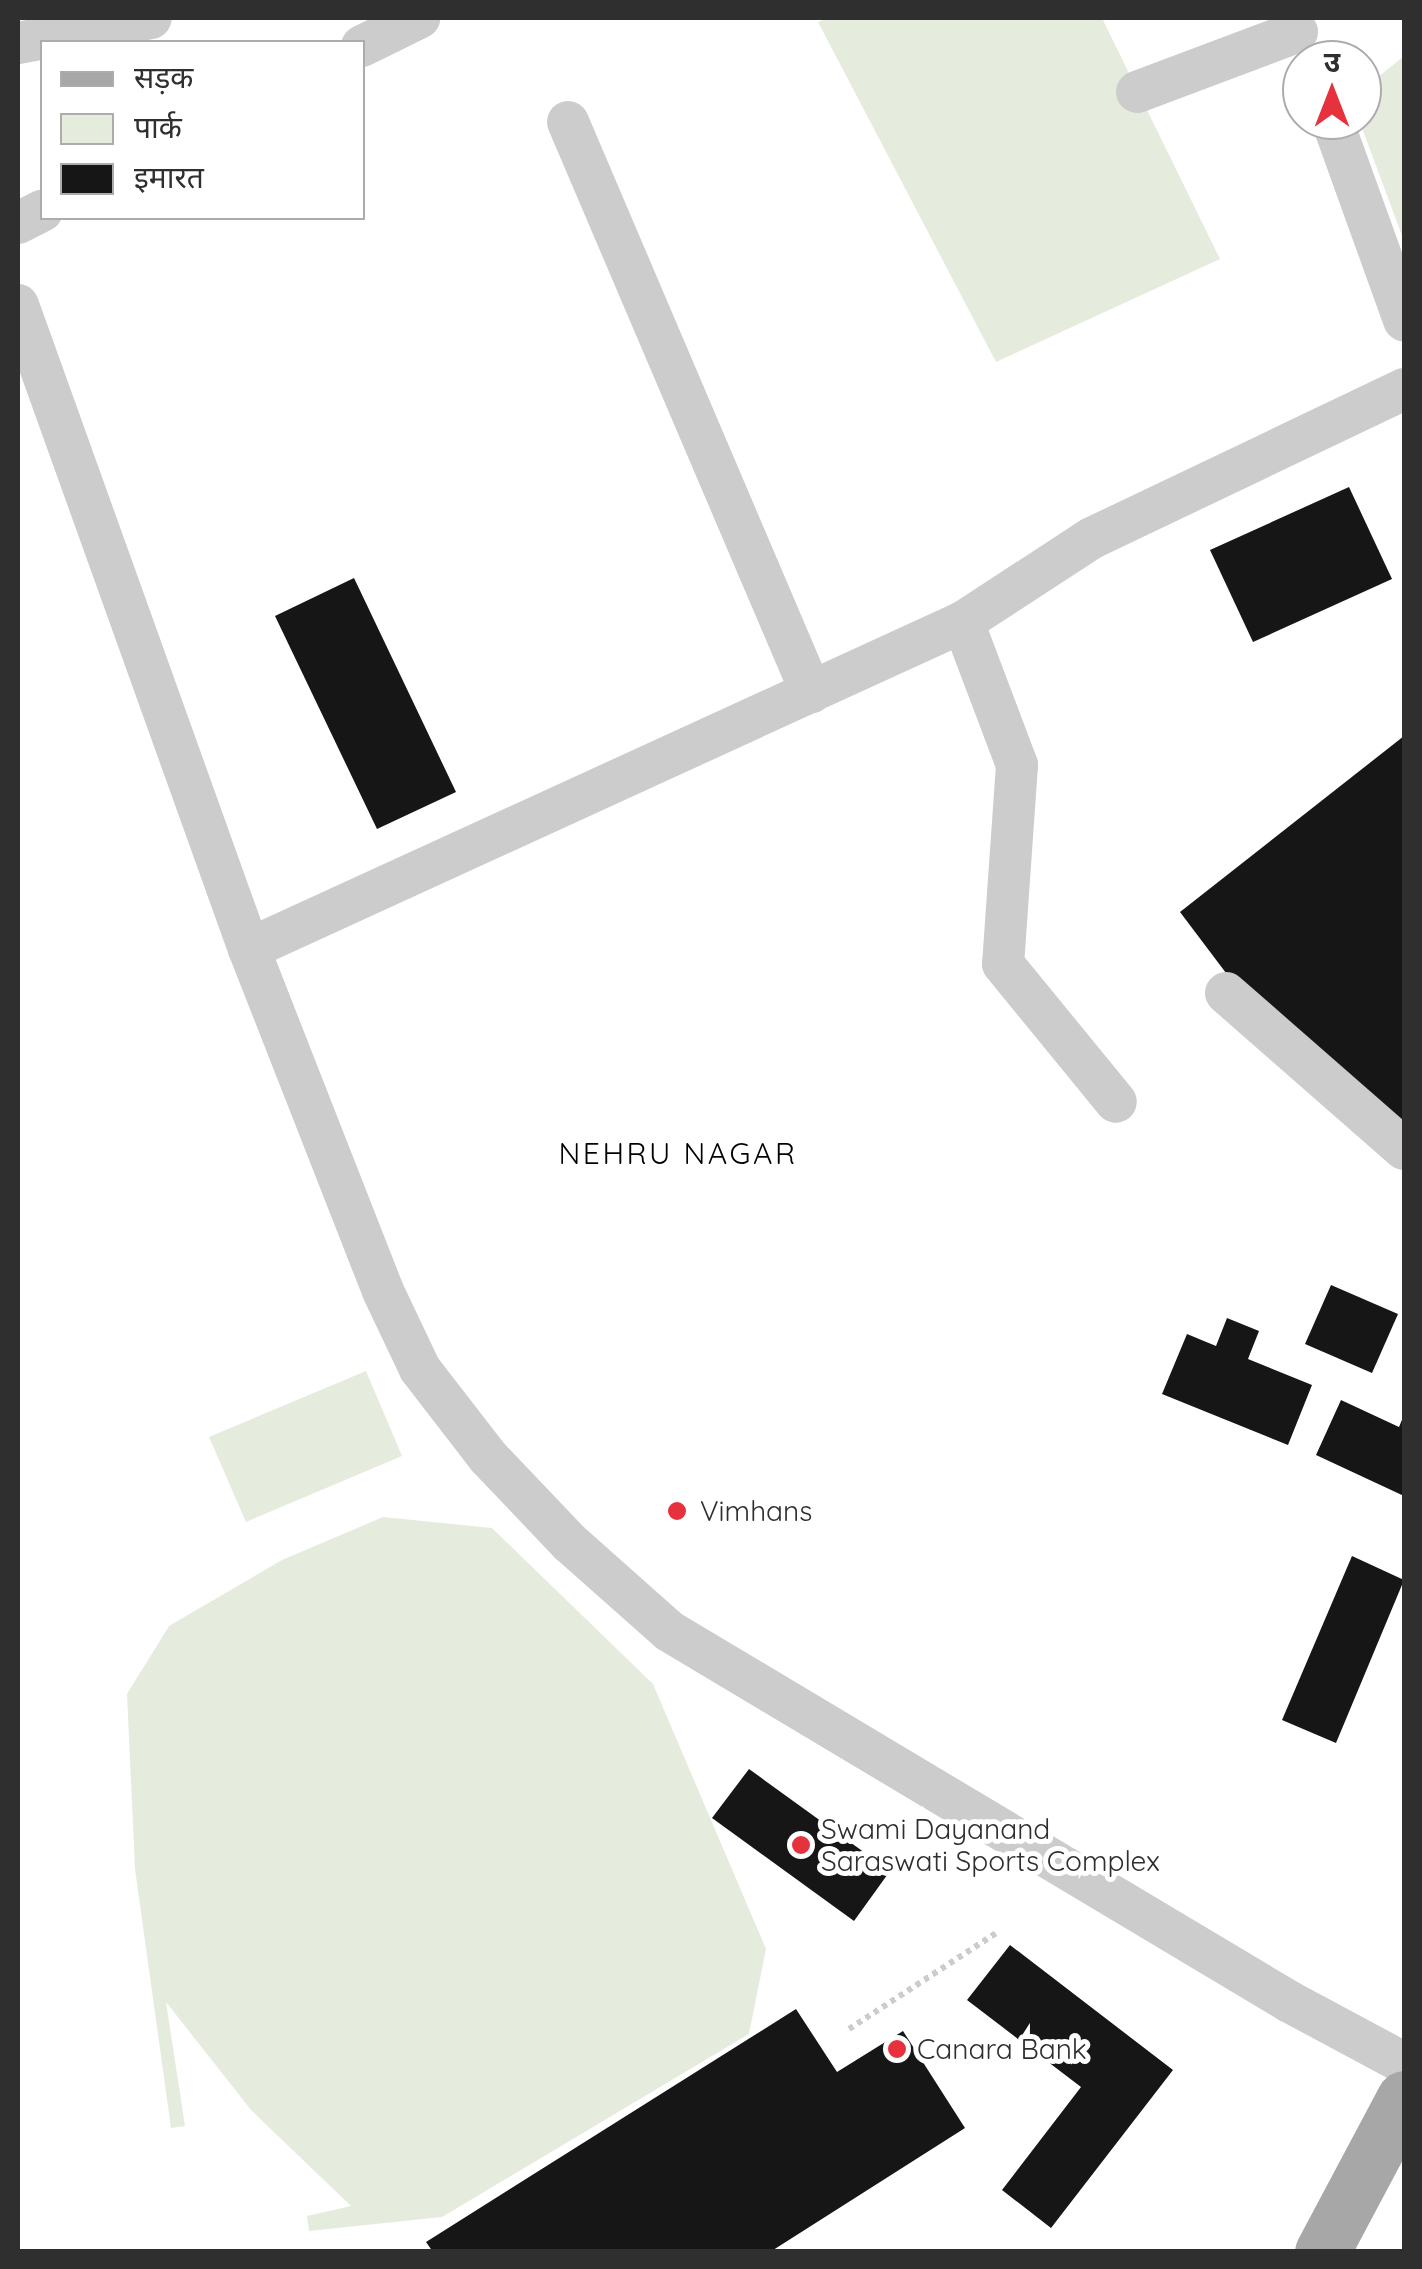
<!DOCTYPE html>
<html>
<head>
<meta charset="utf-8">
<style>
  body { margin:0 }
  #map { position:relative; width:1422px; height:2269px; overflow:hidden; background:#fff; font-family:Quicksand,"Noto Sans Devanagari",sans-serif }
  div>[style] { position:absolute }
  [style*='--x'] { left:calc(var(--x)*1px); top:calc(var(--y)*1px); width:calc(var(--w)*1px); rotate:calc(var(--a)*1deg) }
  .green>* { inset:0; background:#e5ecdd }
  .building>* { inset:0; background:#161616 }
  .path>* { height:6px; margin-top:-3px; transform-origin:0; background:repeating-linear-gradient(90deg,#ccc 0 5px,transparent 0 10px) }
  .minor>* { height:42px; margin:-21px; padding:0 21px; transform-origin:21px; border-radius:21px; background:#ccc }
  .primary>* { height:55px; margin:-27.5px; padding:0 27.5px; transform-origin:27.5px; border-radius:27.5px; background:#a7a7a7 }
  .dots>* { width:28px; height:28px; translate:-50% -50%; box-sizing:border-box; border:5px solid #fff; border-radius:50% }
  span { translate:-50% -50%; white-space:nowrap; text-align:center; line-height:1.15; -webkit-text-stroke:10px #fff; paint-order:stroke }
  .poi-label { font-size:28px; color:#2f2f2f }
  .left { translate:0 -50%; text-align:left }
  .neighbourhood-label { font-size:30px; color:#000; letter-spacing:2.5px }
  .frame { position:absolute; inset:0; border:20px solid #2f2f2f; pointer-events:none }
  .legend { position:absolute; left:40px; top:40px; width:325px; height:180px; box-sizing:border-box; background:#fff; border:2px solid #acacac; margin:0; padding:12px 18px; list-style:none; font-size:30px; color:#2f2f2f }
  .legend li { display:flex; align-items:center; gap:20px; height:50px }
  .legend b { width:50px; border:2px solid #acacac }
  .north { position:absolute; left:1282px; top:40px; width:100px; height:100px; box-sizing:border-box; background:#fff; border:2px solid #acacac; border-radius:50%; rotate:0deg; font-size:28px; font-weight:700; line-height:40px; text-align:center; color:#2f2f2f }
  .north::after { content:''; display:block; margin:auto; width:35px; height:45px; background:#e5323c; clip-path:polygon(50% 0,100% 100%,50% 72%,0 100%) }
</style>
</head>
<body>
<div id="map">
  <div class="green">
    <div style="clip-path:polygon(828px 18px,1102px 18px,1220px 259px,996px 362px,818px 22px)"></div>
    <div style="clip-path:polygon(1404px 56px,1404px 241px,1359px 120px,1362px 90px)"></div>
    <div style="clip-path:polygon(366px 1371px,402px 1456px,246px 1522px,209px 1437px)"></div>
    <div style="clip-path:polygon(383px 1517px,492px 1528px,653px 1684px,766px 1949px,749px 2034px,442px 2217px,309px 2231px,307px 2216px,351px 2206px,251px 2110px,166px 2002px,185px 2126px,171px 2128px,135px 1869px,127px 1694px,169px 1626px,282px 1560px)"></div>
  </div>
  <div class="building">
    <div style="clip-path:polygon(1349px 487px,1392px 579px,1253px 642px,1210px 550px)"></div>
    <div style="clip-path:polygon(354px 578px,456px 792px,377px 829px,275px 616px)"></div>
    <div style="clip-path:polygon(1404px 736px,1404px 1133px,1226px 973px,1180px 912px)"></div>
    <div style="clip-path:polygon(1331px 1285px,1398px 1314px,1372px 1373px,1305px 1344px)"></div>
    <div style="clip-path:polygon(1227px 1318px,1259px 1331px,1248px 1359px,1312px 1385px,1288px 1445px,1162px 1394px,1187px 1334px,1216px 1346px)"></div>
    <div style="clip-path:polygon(1341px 1400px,1399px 1427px,1404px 1415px,1404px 1496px,1316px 1455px)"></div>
    <div style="clip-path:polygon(1352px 1556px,1404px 1580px,1336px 1743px,1282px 1720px)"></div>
    <div style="clip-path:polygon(749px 1769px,890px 1871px,854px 1921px,712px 1818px)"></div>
    <div style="clip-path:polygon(1010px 1945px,1173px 2070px,1051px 2228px,1002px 2190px,1081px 2087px,967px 2000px)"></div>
    <div style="clip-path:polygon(796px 2009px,837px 2072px,903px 2031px,965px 2128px,770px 2252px,433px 2252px,426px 2242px)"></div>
  </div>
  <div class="path">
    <div style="--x:849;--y:2029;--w:176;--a:-33.1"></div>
  </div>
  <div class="minor">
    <div style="--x:18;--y:43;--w:135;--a:-10.6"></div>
    <div style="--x:362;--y:46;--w:64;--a:-26.2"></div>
    <div style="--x:1137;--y:92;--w:171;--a:-20.6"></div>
    <div style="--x:1332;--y:120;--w:213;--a:70.2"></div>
    <div style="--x:568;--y:122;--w:620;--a:66.91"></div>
    <div style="--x:18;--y:223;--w:27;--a:-27"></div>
    <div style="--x:18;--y:305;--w:684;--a:70.27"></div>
    <div style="--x:249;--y:949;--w:367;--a:68.6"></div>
    <div style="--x:383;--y:1291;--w:86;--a:64.6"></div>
    <div style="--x:420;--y:1369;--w:111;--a:52.3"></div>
    <div style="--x:488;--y:1457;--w:119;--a:46.4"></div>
    <div style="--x:570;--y:1543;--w:132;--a:41.6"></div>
    <div style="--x:669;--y:1631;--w:723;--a:30.86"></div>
    <div style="--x:1290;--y:2002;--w:129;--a:28.2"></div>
    <div style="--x:963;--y:622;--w:153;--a:69.3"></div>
    <div style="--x:1017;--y:765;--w:199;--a:94"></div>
    <div style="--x:1003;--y:964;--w:178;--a:50.7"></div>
    <div style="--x:249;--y:949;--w:785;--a:-24.61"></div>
    <div style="--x:963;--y:622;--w:154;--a:-33.1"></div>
    <div style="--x:1092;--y:538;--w:346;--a:-25.5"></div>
    <div style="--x:1226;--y:993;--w:237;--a:41.2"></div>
  </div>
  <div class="primary">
    <div style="--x:1322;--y:2252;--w:174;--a:-62"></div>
  </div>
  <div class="dots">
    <div style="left:677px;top:1511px;background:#e5323c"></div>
    <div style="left:801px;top:1845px;background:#e5323c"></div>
    <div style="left:897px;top:2049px;background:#e5323c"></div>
  </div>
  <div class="poi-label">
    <span class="left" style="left:700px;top:1511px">Vimhans</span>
    <span class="left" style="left:821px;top:1845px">Swami Dayanand<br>Saraswati Sports Complex</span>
    <span class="left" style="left:917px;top:2049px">Canara Bank</span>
  </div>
  <div class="neighbourhood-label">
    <span style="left:678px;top:1153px">NEHRU NAGAR</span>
  </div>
  <div class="frame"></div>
  <ul class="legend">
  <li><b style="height:12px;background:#a7a7a7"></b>सड़क</li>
  <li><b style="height:28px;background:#e5ecdd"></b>पार्क</li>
  <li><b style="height:28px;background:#161616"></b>इमारत</li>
  </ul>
  <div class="north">उ</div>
</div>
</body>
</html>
